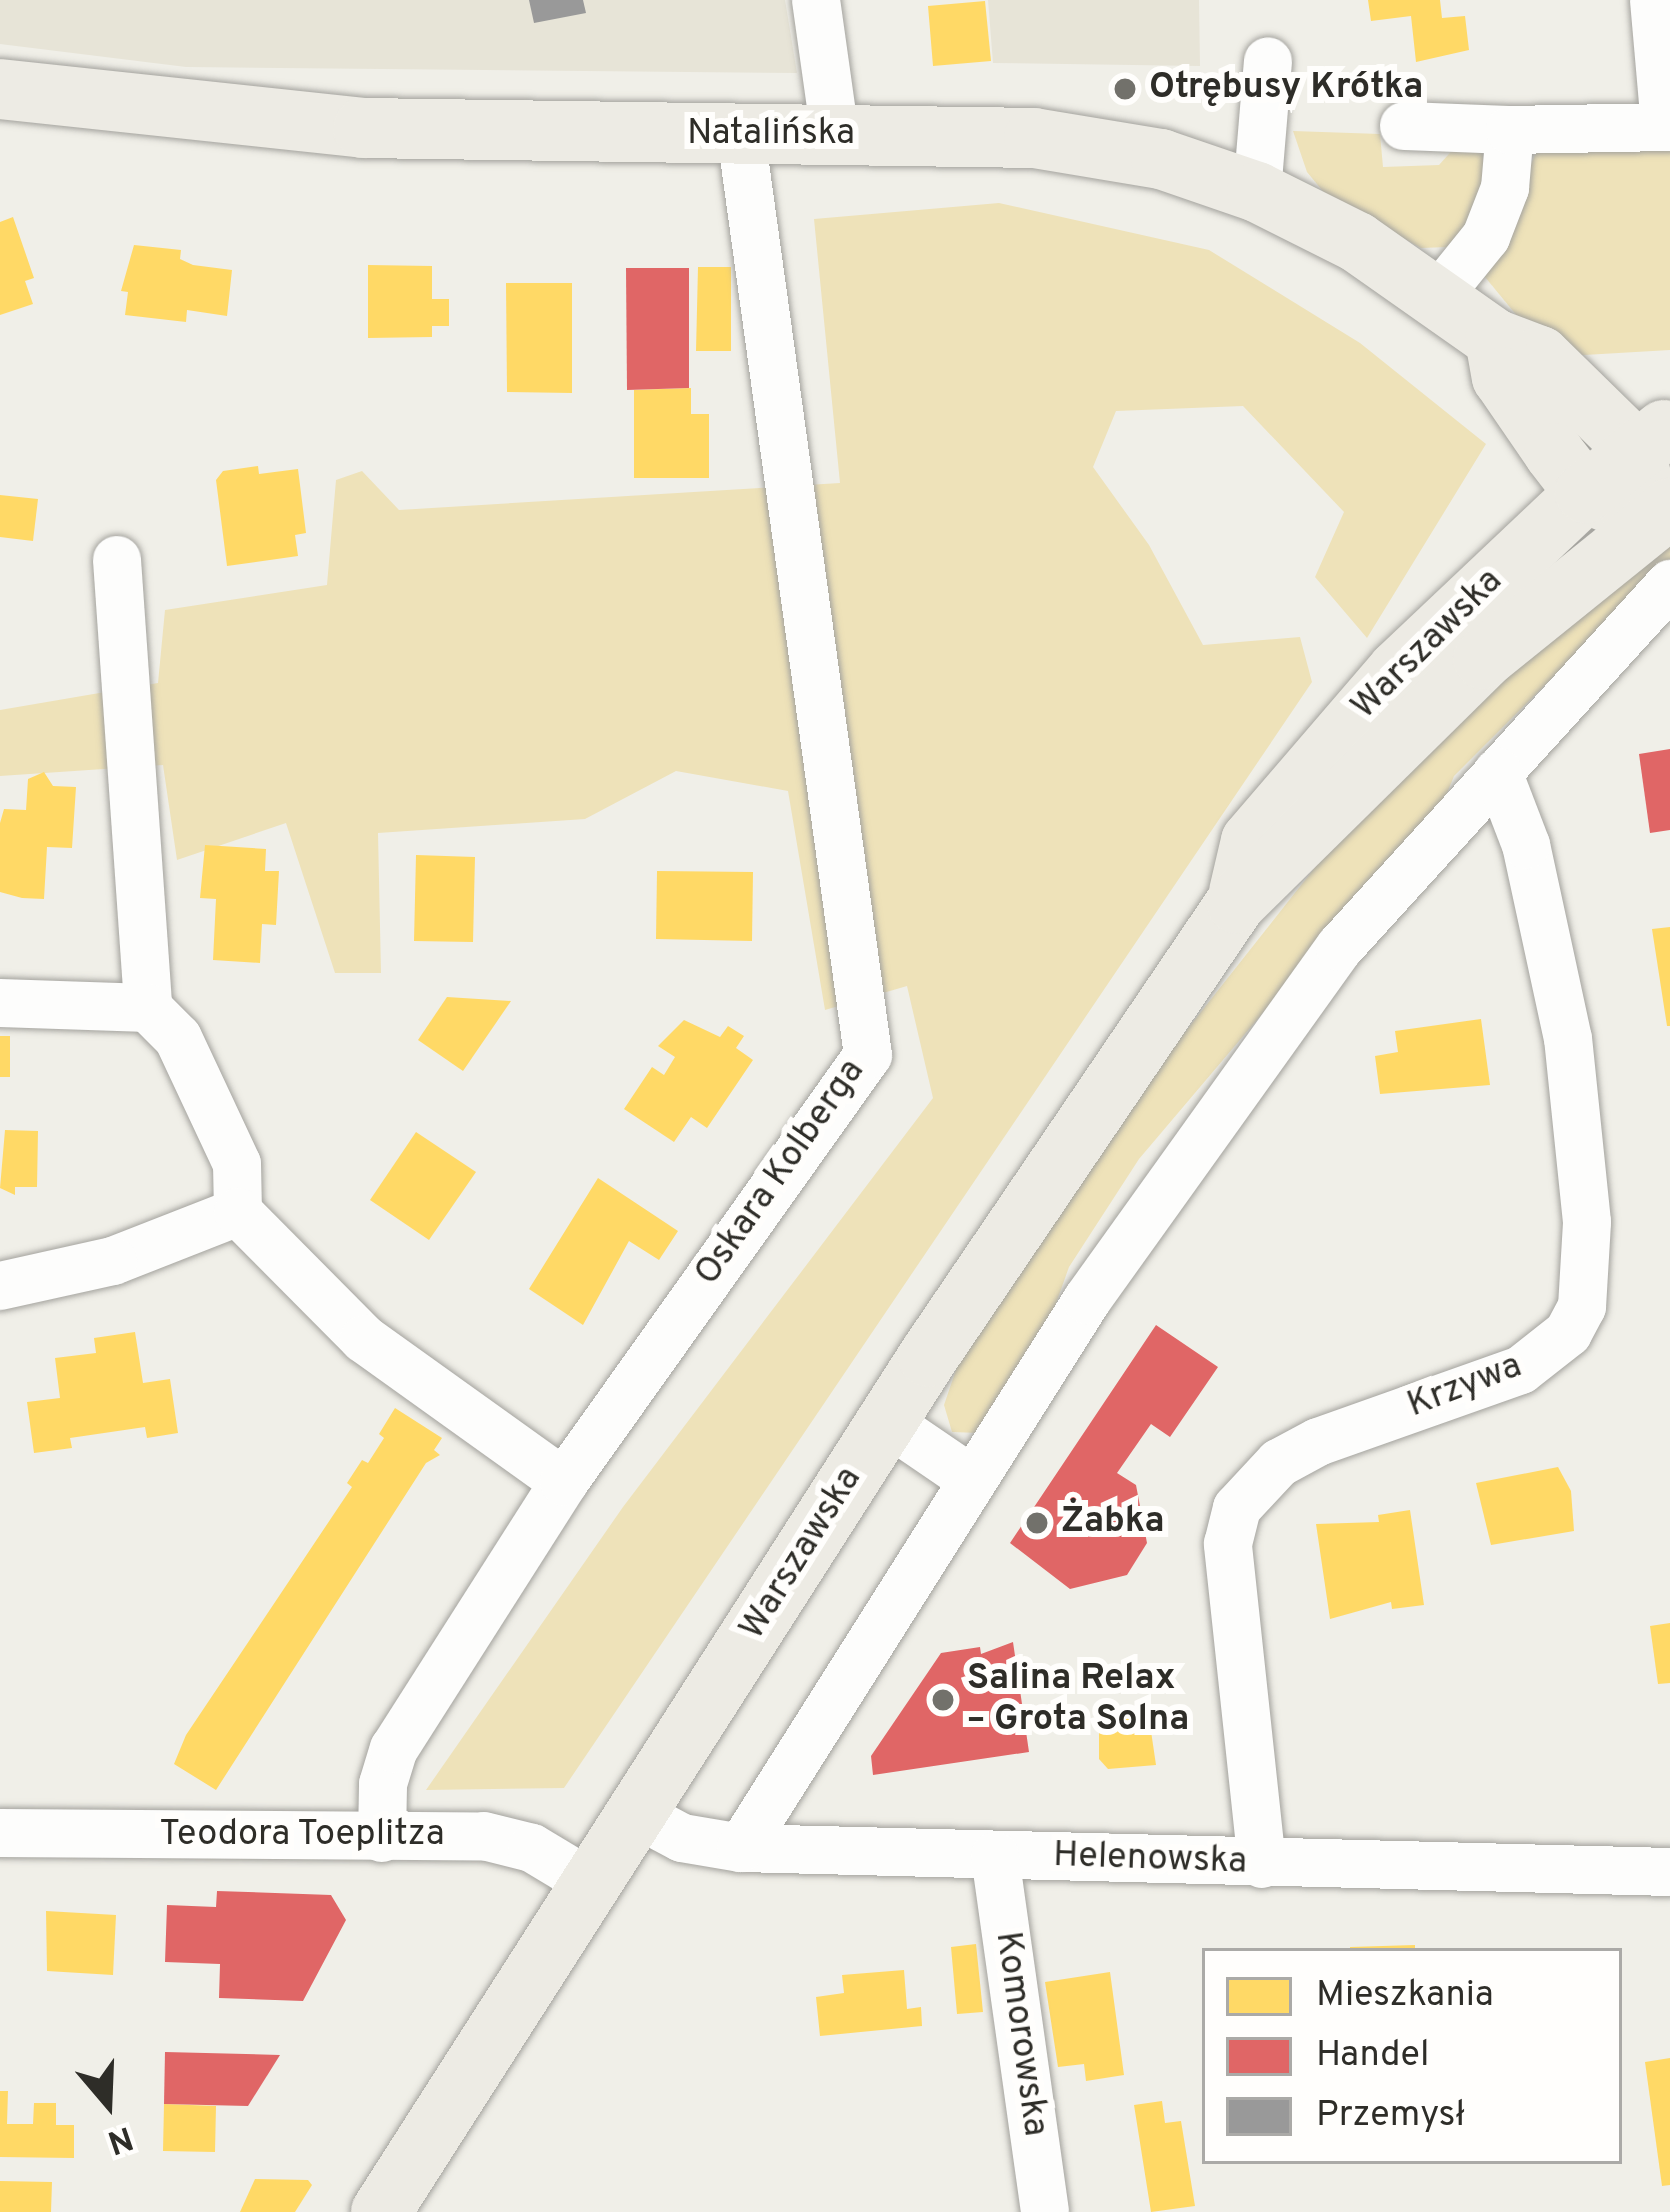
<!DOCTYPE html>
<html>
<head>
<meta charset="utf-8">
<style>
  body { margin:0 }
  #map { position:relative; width:1670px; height:2212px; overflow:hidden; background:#f0efe8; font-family:Overpass,sans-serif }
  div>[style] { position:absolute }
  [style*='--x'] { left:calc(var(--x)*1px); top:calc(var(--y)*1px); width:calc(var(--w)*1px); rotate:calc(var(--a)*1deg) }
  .built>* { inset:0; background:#e7e4d7 }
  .green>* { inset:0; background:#eee2b9 }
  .homes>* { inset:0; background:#ffd966 }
  .shops>* { inset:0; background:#e06666 }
  .industry>* { inset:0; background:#999 }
  .roads { filter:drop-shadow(0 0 3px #a4a39e) drop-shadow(0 0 3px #a4a39e) }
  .minor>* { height:48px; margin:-24px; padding:0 24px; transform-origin:24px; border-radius:24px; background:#fdfdfc }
  .major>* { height:60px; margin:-30px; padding:0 30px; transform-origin:30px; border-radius:30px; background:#edebe4 }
  .dots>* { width:33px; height:33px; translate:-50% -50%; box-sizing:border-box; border:6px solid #fffefc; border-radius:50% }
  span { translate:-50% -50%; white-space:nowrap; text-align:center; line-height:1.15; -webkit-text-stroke:12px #fffefc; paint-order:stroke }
  .poi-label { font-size:36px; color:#2e2d28; font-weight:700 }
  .left { translate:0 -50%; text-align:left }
  .street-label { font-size:36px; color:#2e2d28 }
  .legend { position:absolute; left:1202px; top:1948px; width:420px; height:216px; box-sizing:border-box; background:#fffefc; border:3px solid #abaaa7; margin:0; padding:15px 21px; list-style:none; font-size:36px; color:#2e2d28 }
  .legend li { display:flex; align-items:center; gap:24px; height:60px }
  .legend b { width:60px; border:3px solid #abaaa7 }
  .north { position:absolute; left:48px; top:2044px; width:120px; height:120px; -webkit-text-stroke:9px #fffefc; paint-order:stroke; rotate:161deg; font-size:33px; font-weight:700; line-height:48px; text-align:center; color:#2e2d28 }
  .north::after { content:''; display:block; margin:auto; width:42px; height:54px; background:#2e2d28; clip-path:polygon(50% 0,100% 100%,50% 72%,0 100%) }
</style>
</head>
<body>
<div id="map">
  <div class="built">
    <div style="clip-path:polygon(0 0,785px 0,797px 73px,186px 67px,0 44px)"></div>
    <div style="clip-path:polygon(988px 0,1199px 0,1200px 66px,993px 63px)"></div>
  </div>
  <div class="green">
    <div style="clip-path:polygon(1293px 131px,1380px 134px,1383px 167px,1439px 165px,1457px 145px,1484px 149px,1481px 205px,1449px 247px,1421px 248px,1326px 195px,1307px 172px)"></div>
    <div style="clip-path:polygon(1670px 139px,1670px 350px,1567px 356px,1542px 346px,1485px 277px,1539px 145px)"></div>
    <div style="clip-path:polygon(999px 203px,1209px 250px,1360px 343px,1486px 444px,1367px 638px,1315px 577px,1344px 512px,1243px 406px,1116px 411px,1093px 467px,1149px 545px,1203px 645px,1300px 637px,1312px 682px,564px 1788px,426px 1790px,623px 1507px,933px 1098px,907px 986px,825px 1010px,788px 791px,676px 771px,585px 819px,378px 833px,381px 973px,335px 973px,286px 823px,177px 860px,163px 765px,0 776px,0 710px,158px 683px,165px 610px,327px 585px,336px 480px,362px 471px,399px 510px,840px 483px,814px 219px)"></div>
    <div style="clip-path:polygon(1670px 530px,1670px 560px,1454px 776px,1445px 798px,1139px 1159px,1069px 1267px,1055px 1306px,979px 1433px,952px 1432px,944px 1405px,957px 1367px,1163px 1060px,1324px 856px,1397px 777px)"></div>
  </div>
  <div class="homes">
    <div style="clip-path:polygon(1368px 0,1440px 0,1442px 18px,1465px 16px,1469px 50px,1416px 62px,1411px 16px,1371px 21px)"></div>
    <div style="clip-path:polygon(985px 1px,991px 61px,933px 66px,928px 6px)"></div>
    <div style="clip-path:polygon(13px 217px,34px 278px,25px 281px,33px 304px,0 315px,0 222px)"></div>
    <div style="clip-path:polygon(134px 245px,181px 250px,180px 259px,193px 265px,232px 270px,227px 316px,187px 310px,186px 322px,125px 315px,128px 292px,121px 291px)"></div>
    <div style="clip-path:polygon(368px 265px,432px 266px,432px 299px,449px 299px,449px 326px,432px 326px,432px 337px,368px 338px)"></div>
    <div style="clip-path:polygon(698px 267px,731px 267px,731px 351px,696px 351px)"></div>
    <div style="clip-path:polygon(506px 283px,572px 283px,572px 393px,507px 392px)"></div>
    <div style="clip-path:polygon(691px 388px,691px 414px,709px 414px,709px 478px,634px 478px,634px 390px)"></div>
    <div style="clip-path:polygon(258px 466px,259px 474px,298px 469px,306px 533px,295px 535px,298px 556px,227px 566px,216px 480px,223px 471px)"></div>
    <div style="clip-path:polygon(0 495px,38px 499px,33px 541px,0 537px)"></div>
    <div style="clip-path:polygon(44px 772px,53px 786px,76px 787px,72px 848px,47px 847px,44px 899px,22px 898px,0 892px,0 823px,4px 809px,26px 810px,28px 779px)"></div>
    <div style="clip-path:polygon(205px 845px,266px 849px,265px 871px,279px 871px,276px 925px,262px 924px,260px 963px,213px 960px,216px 899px,200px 898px)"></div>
    <div style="clip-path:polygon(416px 855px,475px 857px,473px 942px,414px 941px)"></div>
    <div style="clip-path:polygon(657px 871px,753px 872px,752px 941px,656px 939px)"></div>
    <div style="clip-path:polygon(1670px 927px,1670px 1026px,1667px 1026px,1652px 929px)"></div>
    <div style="clip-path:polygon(447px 997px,511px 1001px,463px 1071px,418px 1040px)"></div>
    <div style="clip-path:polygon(1481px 1019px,1490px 1085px,1380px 1094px,1375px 1056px,1398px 1052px,1395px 1031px)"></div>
    <div style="clip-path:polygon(684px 1020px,720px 1037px,728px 1026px,744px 1036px,736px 1048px,753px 1060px,707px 1128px,691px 1117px,674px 1142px,624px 1109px,652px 1067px,664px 1075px,675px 1057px,658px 1046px)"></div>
    <div style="clip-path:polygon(0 1036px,10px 1036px,10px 1077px,0 1077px)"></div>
    <div style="clip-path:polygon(5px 1130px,38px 1131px,37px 1187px,15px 1187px,15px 1195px,0 1188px)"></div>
    <div style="clip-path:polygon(416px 1132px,476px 1172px,429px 1240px,370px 1200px)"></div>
    <div style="clip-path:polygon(598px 1178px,678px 1231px,659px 1260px,629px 1241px,583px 1325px,529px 1289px)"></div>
    <div style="clip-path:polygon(135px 1332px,143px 1383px,170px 1379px,178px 1433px,147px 1438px,145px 1427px,70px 1438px,72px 1448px,34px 1453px,27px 1402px,60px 1398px,55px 1358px,96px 1353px,94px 1338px)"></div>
    <div style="clip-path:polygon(395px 1408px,442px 1438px,434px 1450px,440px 1455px,426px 1463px,216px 1790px,174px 1764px,186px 1735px,352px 1487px,347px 1483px,362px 1460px,368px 1463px,384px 1438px,379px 1434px)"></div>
    <div style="clip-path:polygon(1558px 1467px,1571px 1491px,1574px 1531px,1491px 1545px,1476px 1483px)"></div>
    <div style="clip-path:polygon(1410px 1510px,1424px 1605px,1392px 1609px,1391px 1602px,1330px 1619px,1316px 1524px,1379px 1522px,1378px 1515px)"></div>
    <div style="clip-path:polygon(1670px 1623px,1670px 1683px,1658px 1684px,1650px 1626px)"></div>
    <div style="clip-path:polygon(1147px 1704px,1156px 1765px,1108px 1769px,1099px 1759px,1099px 1712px)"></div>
    <div style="clip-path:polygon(46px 1911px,116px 1915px,113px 1975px,47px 1971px)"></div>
    <div style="clip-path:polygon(976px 1944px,983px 2012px,957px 2014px,951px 1947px)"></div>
    <div style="clip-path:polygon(1415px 1945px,1415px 1951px,1350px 1951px,1350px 1947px)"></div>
    <div style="clip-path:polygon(904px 1970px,907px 2009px,921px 2007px,922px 2026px,820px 2036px,816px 1997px,844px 1993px,842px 1975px)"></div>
    <div style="clip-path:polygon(1110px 1972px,1124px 2075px,1086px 2081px,1084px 2064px,1058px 2067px,1045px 1982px)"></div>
    <div style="clip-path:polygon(1670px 2058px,1670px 2185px,1662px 2186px,1645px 2062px)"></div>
    <div style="clip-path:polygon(0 2091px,8px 2091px,7px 2124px,33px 2124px,34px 2103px,56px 2103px,56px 2125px,74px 2125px,74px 2158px,0 2157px)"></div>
    <div style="clip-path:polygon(1162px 2101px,1165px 2123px,1181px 2121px,1195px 2206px,1151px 2212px,1134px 2105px)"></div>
    <div style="clip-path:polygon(164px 2104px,216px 2106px,215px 2152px,163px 2151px)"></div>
    <div style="clip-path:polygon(255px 2179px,308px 2180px,312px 2185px,295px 2212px,240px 2212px)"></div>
    <div style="clip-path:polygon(0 2181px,52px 2182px,51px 2212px,0 2212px)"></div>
  </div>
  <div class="shops">
    <div style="clip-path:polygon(626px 268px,689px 268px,689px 388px,627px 390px)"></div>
    <div style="clip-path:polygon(1670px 749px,1670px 830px,1650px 833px,1639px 754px)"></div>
    <div style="clip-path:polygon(1156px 1325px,1218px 1367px,1170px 1437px,1151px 1424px,1117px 1473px,1136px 1485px,1147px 1543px,1127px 1575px,1070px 1589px,1010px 1543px)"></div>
    <div style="clip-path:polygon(1013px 1642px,1029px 1752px,873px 1775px,871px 1756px,941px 1653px,980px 1647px,981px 1654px)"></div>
    <div style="clip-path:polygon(217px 1891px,331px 1895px,346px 1920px,303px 2001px,219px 1998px,220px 1964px,165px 1962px,167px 1905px,216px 1907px)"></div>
    <div style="clip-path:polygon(165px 2052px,280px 2055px,248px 2106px,164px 2104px)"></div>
  </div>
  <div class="industry">
    <div style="clip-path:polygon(529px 0,583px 0,586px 13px,534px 23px)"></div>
  </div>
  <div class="roads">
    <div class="minor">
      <div style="--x:816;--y:0;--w:136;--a:82"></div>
      <div style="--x:1654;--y:0;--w:127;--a:85"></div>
      <div style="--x:1404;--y:126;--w:106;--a:2.2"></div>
      <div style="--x:1257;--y:192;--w:131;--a:-85.2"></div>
      <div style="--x:1439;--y:295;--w:75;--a:-51"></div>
      <div style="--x:1486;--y:237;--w:53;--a:-68.8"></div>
      <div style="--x:1505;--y:188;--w:58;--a:-85.1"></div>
      <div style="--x:1510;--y:130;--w:160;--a:-1.1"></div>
      <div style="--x:117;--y:560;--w:449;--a:86"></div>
      <div style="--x:0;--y:1003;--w:148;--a:1.9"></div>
      <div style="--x:148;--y:1008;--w:42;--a:45"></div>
      <div style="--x:178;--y:1038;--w:139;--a:64.9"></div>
      <div style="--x:237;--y:1164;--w:48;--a:88.8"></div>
      <div style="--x:238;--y:1212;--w:134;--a:158.6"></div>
      <div style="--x:113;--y:1261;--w:116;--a:167.5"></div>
      <div style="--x:238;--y:1212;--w:179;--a:45.2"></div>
      <div style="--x:364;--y:1339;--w:246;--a:35.6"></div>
      <div style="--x:886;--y:1421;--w:103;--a:34.3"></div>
      <div style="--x:637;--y:1814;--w:51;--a:28.1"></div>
      <div style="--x:682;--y:1838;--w:60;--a:9.6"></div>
      <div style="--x:741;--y:1848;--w:929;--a:1.48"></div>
      <div style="--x:0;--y:1833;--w:484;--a:0.4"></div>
      <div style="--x:484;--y:1836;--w:49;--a:14"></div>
      <div style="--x:532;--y:1848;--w:70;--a:31"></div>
      <div style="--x:382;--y:1838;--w:54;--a:-88.9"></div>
      <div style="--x:383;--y:1784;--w:37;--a:-73"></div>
      <div style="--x:394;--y:1749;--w:317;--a:-57.5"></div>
      <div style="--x:564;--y:1482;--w:524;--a:-54.55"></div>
      <div style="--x:868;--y:1055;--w:929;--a:-97.86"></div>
      <div style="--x:741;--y:1848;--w:648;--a:-57.73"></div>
      <div style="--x:1087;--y:1300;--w:434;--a:-54.4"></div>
      <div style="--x:1340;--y:947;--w:491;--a:-47.7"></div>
      <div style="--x:995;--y:1856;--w:359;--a:82"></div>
      <div style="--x:1262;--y:1864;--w:322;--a:-96.1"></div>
      <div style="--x:1228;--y:1544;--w:37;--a:-76"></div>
      <div style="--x:1237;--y:1508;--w:62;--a:-47"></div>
      <div style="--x:1279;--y:1463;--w:44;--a:-28.3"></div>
      <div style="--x:1318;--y:1442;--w:215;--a:-19.5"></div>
      <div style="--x:1521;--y:1370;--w:60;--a:-38.2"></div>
      <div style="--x:1568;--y:1333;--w:30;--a:-62"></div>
      <div style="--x:1582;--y:1307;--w:85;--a:-86.6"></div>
      <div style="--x:1587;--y:1222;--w:184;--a:-95.9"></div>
      <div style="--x:1568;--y:1039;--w:198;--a:-102.2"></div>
      <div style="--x:1526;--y:845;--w:78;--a:-111"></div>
    </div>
    <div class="major">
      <div style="--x:0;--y:89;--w:365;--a:6.1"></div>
      <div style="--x:363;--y:128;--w:671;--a:0.85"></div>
      <div style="--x:1034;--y:138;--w:129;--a:9.4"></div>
      <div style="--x:1161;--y:159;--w:102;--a:19"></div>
      <div style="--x:1257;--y:192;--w:112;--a:26.6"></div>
      <div style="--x:1357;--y:242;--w:169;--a:35.1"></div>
      <div style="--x:1495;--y:339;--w:48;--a:20.7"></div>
      <div style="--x:1540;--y:356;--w:133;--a:44.4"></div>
      <div style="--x:1635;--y:449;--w:73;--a:77.3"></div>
      <div style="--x:1495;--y:339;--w:39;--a:80"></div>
      <div style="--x:1502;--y:377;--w:92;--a:55.6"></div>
      <div style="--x:1554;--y:453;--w:51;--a:52.2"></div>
      <div style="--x:1585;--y:493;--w:35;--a:22"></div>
      <div style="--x:1239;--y:892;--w:52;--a:-76.8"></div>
      <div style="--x:1251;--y:841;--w:225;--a:-49.3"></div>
      <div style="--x:1398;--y:670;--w:257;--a:-43.4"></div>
      <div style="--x:1585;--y:493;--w:101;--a:-38.6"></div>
      <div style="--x:381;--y:2212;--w:1015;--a:-57.39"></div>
      <div style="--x:928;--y:1357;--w:549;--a:-55.85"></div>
      <div style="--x:1236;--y:903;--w:347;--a:-44.6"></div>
      <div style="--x:1483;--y:659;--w:240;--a:-38.9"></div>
    </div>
  </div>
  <div class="dots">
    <div style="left:1125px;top:89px;background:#72716b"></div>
    <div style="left:1037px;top:1523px;background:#72716b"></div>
    <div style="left:943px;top:1700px;background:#72716b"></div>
  </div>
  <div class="poi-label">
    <span class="left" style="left:1149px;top:89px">Otrębusy Krótka</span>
    <span class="left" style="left:1061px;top:1523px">Żabka</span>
    <span class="left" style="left:967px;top:1700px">Salina Relax<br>– Grota Solna</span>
  </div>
  <div class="street-label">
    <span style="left:771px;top:135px">Natalińska</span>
    <span style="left:1428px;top:645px;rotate:-45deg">Warszawska</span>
    <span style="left:781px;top:1173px;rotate:-55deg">Oskara Kolberga</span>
    <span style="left:1465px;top:1387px;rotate:-21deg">Krzywa</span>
    <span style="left:802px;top:1554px;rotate:-58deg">Warszawska</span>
    <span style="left:302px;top:1836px">Teodora Toeplitza</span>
    <span style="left:1150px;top:1860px;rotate:2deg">Helenowska</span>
    <span style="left:1020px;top:2034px;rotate:82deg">Komorowska</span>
  </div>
  <ul class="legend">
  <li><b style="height:33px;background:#ffd966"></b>Mieszkania</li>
  <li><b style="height:33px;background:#e06666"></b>Handel</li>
  <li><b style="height:33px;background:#999"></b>Przemysł</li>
  </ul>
  <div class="north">N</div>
</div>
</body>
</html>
